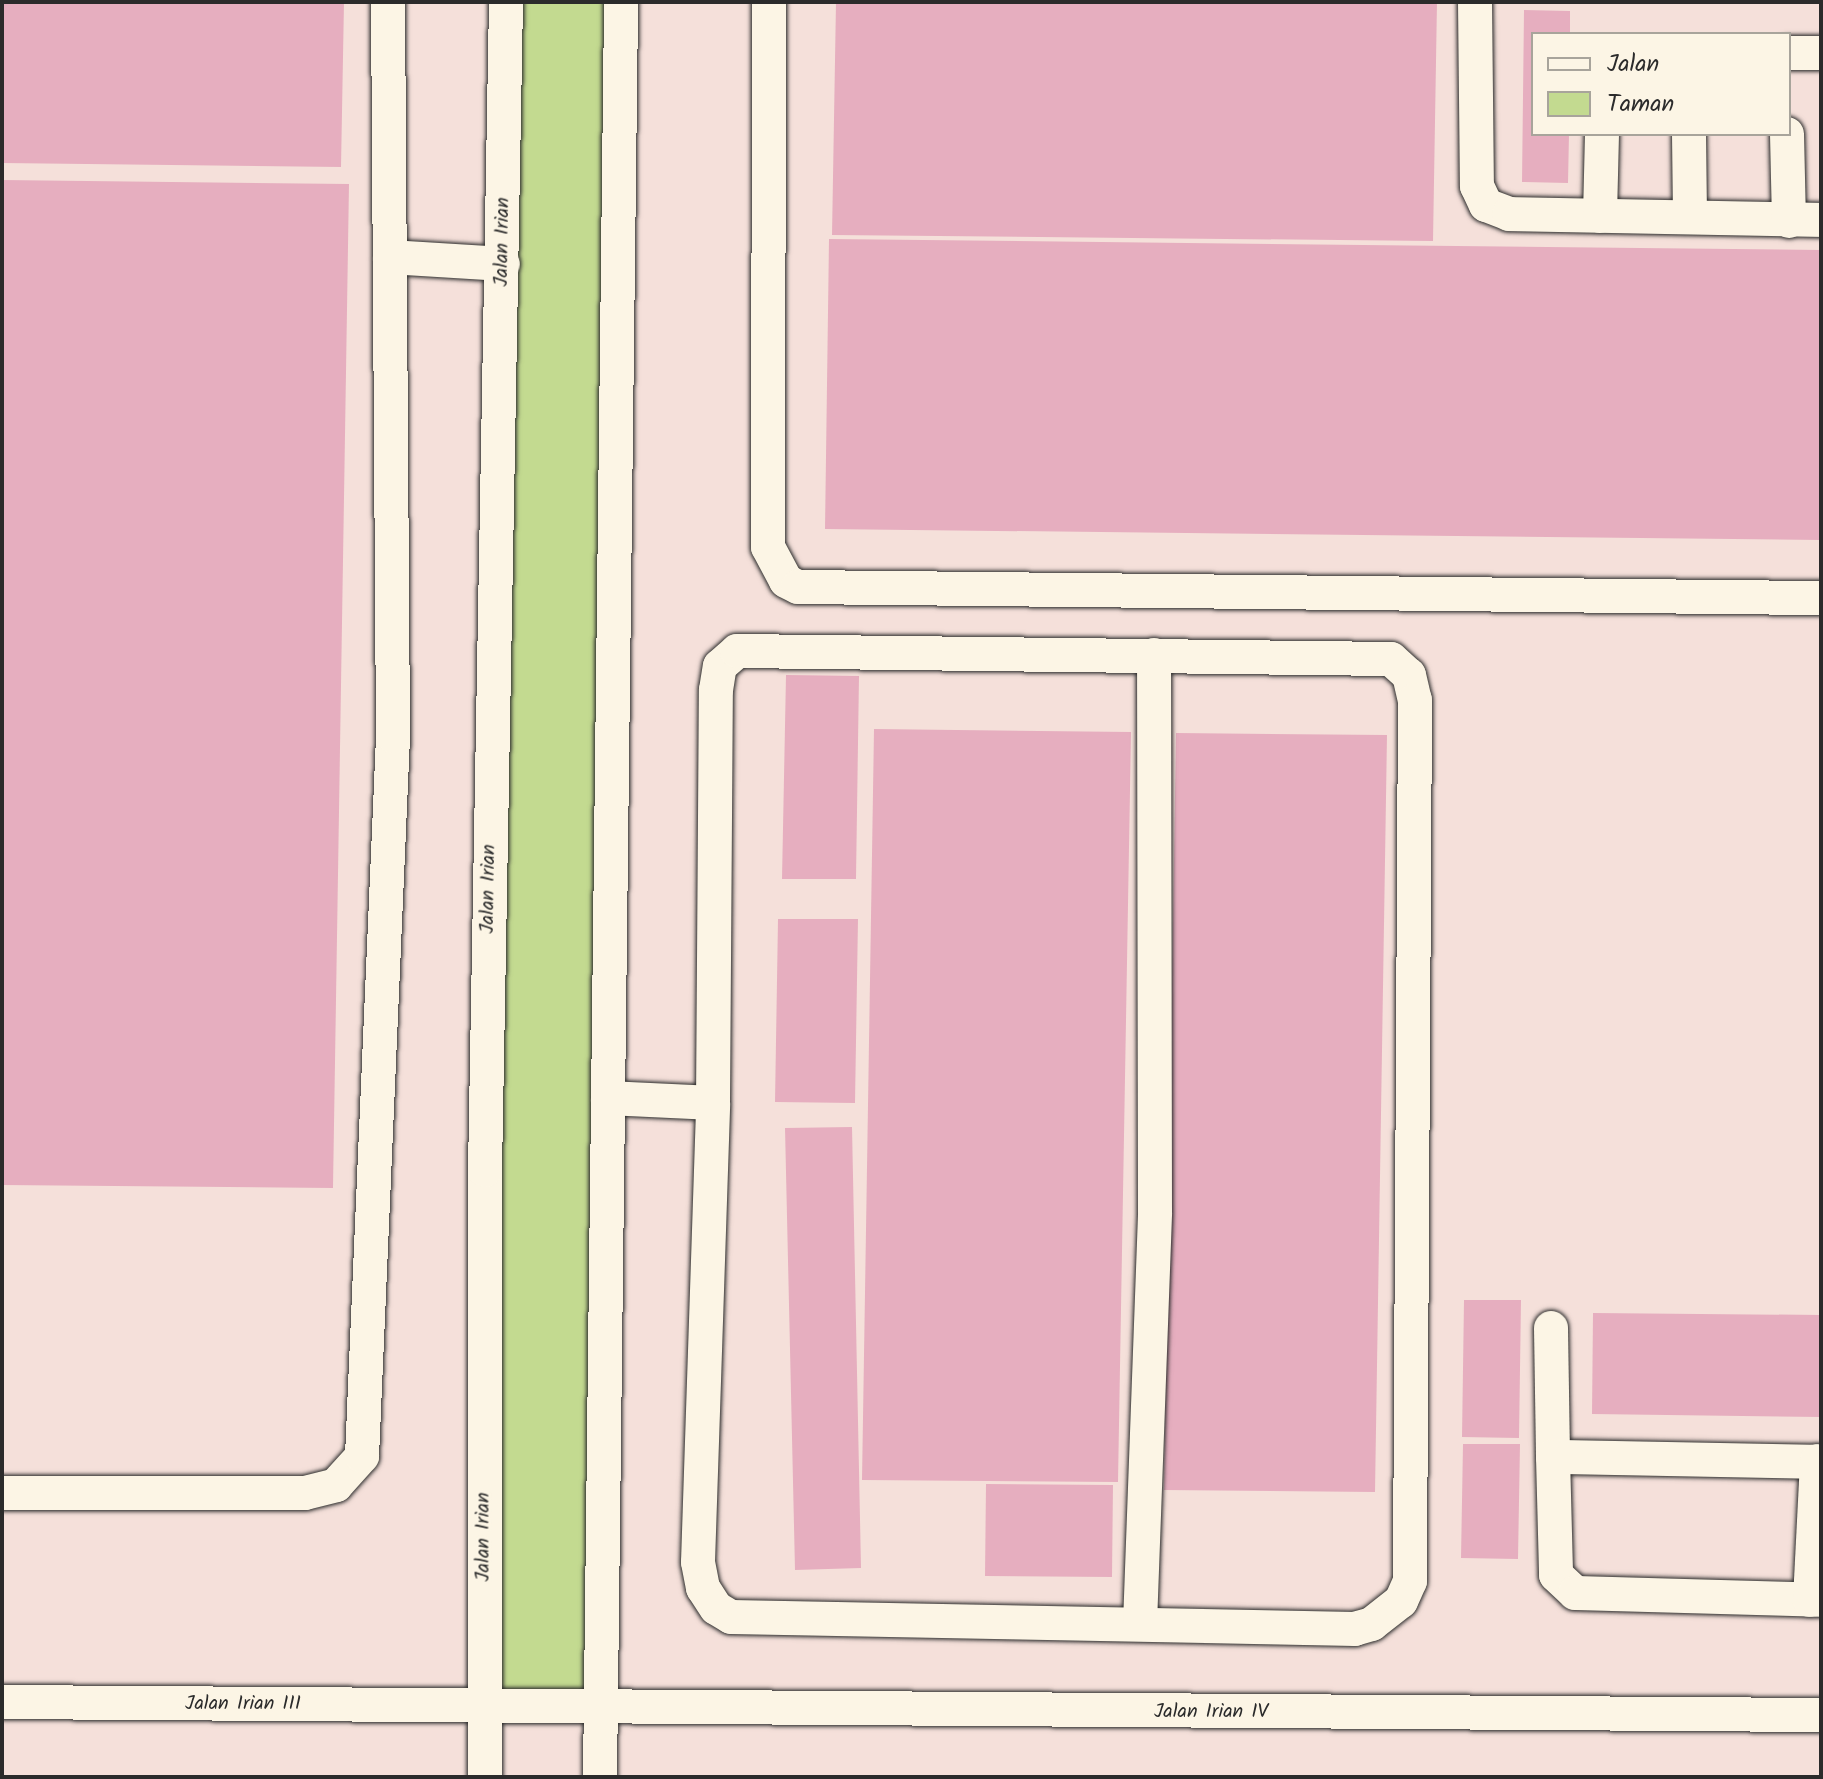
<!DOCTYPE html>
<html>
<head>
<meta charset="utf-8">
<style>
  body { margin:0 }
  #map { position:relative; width:1823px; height:1779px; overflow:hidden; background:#fcf5e5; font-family:Kalam,sans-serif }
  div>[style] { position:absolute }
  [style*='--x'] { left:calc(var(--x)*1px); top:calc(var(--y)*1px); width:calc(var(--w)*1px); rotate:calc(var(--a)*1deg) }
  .built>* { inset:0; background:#f5e0da }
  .green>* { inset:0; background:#c3da90 }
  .building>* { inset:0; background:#e6aebf }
  .roads { filter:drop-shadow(0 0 2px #2b2b2b) drop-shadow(0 0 2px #2b2b2b) }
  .minor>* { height:34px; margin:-17px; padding:0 17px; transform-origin:17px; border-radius:17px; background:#fcf5e5 }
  span { translate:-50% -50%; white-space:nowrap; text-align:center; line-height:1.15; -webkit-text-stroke:6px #fcf5e5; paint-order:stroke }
  .street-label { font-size:20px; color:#2b2b2b }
  .frame { position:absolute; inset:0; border:4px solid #2b2b2b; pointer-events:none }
  .legend { position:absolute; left:1531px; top:32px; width:260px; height:104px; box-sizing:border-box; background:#fcf5e5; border:2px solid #a8a49b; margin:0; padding:10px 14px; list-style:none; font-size:24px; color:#2b2b2b }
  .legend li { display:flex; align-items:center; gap:16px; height:40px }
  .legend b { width:40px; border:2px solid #a8a49b }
</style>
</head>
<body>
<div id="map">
  <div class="built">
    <div style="clip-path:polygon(evenodd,2px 2px,1821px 2px,1821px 1777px,2px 1777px,2px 2px,1533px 34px,1789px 34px,1789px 134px,1533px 134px,1533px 34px)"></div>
  </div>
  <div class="green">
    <div style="clip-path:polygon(506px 2px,621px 2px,601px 1709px,484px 1705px)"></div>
  </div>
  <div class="building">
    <div style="clip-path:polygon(2px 2px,344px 2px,341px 167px,2px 163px)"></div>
    <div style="clip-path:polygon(836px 2px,1437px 2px,1433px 241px,832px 235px)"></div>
    <div style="clip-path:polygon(1524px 10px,1570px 11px,1570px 34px,1533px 34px,1533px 134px,1569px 134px,1568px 183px,1522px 182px)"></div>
    <div style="clip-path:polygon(2px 180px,349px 184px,333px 1188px,2px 1185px)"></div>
    <div style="clip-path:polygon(829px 239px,1821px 250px,1821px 540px,825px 529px)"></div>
    <div style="clip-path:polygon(786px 675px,859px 676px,856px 879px,782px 879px)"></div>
    <div style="clip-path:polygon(874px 729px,1131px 732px,1118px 1482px,862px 1480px)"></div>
    <div style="clip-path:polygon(1176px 733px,1387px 735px,1375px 1492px,1164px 1490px)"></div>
    <div style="clip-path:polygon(778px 919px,858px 919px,855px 1103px,775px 1102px)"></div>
    <div style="clip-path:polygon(852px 1127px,861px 1568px,795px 1570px,785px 1128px)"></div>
    <div style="clip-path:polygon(1464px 1300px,1521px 1300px,1519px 1438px,1462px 1437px)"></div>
    <div style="clip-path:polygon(1593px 1313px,1821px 1315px,1821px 1417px,1592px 1414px)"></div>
    <div style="clip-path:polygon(1463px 1444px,1520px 1444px,1518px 1559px,1461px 1558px)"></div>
    <div style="clip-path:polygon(986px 1484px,1113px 1485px,1112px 1577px,985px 1576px)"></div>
  </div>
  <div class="roads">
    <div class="minor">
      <div style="--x:769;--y:2;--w:545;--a:90.11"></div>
      <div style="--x:768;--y:547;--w:38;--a:62"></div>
      <div style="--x:786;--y:581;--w:13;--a:27"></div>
      <div style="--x:798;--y:587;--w:1023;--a:0.62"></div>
      <div style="--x:1475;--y:2;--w:184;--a:89.4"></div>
      <div style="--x:1477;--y:186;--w:21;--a:65"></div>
      <div style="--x:1486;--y:205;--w:25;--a:21"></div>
      <div style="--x:1509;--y:214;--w:312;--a:1.1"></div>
      <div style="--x:1789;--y:53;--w:32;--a:0"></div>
      <div style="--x:1689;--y:134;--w:83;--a:89.3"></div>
      <div style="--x:1787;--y:134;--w:87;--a:88.7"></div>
      <div style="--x:1600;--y:216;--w:82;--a:-88.6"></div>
      <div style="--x:390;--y:257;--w:113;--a:3.5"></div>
      <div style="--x:608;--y:1098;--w:105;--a:2.7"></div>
      <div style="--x:713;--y:1103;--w:413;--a:-89.6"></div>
      <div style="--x:716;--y:690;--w:24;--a:-81"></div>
      <div style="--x:720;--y:666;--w:23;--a:-41"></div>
      <div style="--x:737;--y:651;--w:654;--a:0.7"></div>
      <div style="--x:1391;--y:659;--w:24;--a:42"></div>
      <div style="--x:1409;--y:675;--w:26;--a:77"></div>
      <div style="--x:1415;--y:700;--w:881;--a:90.33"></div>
      <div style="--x:1410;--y:1581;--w:22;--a:114"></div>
      <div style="--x:1401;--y:1601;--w:37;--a:142"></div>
      <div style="--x:1372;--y:1624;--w:18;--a:164"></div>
      <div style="--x:1355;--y:1629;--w:624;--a:-178.9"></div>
      <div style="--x:731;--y:1617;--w:17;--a:-149"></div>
      <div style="--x:716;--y:1608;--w:24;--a:-123"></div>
      <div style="--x:703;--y:1588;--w:26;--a:-101"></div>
      <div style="--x:698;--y:1562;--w:459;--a:-88.1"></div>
      <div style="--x:1551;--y:1328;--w:129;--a:89.1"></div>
      <div style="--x:1821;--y:1462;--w:268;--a:-178.9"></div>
      <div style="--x:1553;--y:1457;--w:118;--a:88.5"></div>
      <div style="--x:1556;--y:1575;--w:26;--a:43"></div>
      <div style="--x:1575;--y:1593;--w:246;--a:1.6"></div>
      <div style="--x:2;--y:1493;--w:303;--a:0"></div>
      <div style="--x:305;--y:1493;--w:32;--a:-14"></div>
      <div style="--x:336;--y:1485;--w:39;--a:-48"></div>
      <div style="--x:362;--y:1456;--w:721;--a:-87.53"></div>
      <div style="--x:393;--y:736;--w:734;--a:-90.39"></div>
      <div style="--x:1810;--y:1600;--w:139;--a:-87.1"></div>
      <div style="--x:1140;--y:1624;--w:412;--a:-87.9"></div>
      <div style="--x:1155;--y:1212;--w:557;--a:-90.1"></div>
      <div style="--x:2;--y:1702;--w:1819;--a:0.41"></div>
      <div style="--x:485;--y:1777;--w:607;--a:-90"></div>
      <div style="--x:485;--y:1170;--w:1168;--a:-88.97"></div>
      <div style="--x:600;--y:1777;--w:1775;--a:-89.32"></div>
    </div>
  </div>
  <div class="street-label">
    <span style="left:503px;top:242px;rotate:-89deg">Jalan Irian</span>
    <span style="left:489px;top:889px;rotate:-89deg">Jalan Irian</span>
    <span style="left:484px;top:1537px;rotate:-90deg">Jalan Irian</span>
    <span style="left:243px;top:1704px">Jalan Irian III</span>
    <span style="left:1211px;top:1712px">Jalan Irian IV</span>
  </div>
  <div class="frame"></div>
  <ul class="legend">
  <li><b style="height:10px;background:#fcf5e5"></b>Jalan</li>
  <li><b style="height:22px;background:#c3da90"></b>Taman</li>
  </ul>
</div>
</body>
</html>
